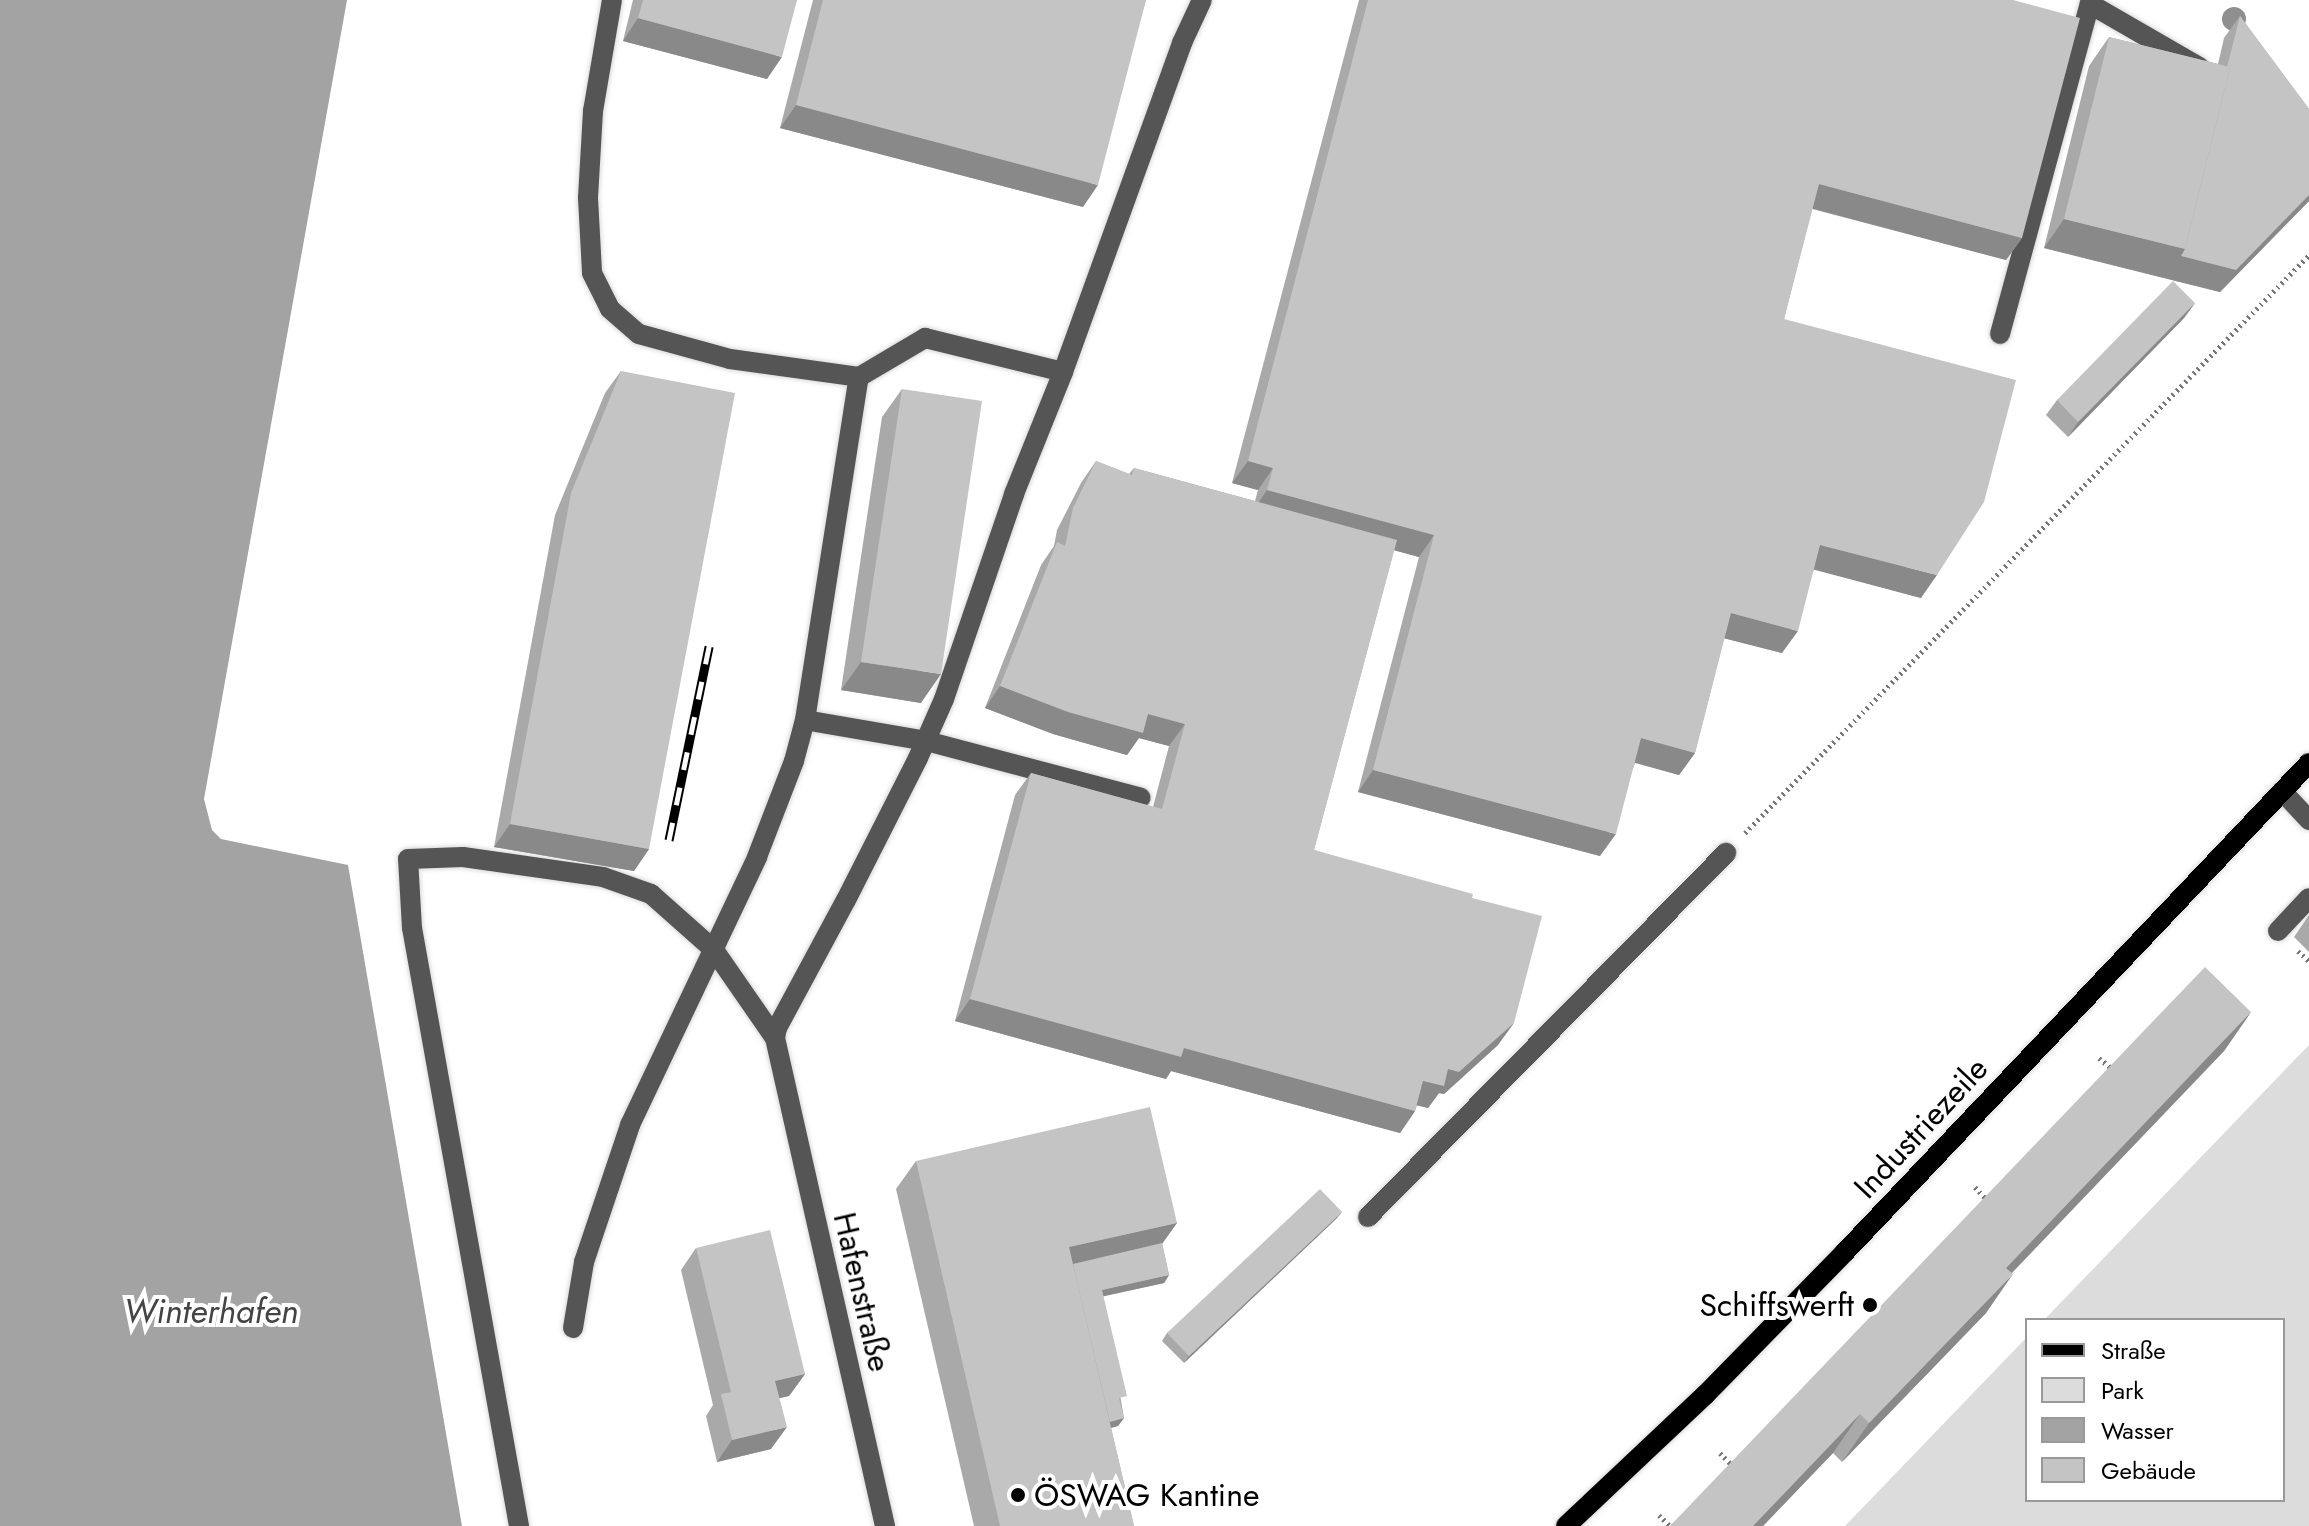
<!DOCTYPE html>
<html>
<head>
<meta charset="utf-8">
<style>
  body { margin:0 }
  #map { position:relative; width:2309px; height:1526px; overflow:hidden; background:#fff; font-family:Jost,sans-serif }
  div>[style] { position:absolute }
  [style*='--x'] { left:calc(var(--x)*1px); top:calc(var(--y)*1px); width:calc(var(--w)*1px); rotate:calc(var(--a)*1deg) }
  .green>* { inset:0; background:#dcdcdc }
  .water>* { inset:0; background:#a3a3a3 }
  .path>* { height:5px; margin-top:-2.5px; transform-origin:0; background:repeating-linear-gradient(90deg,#777 0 2px,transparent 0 6px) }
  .roads { filter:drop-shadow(0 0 2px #dbdbdb) drop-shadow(0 0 2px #dbdbdb) }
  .minor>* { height:20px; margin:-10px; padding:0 10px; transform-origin:10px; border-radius:10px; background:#555 }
  .major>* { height:20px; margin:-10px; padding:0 10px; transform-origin:10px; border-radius:10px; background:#000 }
  .rail>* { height:9px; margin-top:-4.5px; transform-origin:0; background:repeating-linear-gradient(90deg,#fff 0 18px,#000 0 36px); box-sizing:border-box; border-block:2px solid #000 }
  .trees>* { width:24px; height:24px; margin:-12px; border-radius:50%; background:#8f8f8f }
  .wall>* { inset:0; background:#a9a9a9 }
  .shaded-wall>* { inset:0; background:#898989 }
  .building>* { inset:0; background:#c4c4c4 }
  .dots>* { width:22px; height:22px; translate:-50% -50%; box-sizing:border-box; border:4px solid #fff; border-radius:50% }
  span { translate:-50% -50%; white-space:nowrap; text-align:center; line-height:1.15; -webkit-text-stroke:8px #fff; paint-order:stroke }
  .street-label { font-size:32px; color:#000 }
  .poi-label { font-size:32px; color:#000 }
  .right { translate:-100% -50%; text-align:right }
  .left { translate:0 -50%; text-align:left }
  .water-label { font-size:34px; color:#444; font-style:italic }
  .legend { position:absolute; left:2025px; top:1318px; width:260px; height:184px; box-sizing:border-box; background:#fff; border:2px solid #999; margin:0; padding:10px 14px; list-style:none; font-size:24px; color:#000 }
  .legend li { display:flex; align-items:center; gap:16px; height:40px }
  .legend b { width:40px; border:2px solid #999 }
</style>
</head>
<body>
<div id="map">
  <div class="green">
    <div style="clip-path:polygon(2309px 1045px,2309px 1526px,1845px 1526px,2027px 1337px,2027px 1500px,2283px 1500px,2283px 1320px,2044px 1320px)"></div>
  </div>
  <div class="water">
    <div style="clip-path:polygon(0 0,347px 0,204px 799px,212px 830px,221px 839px,348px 865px,462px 1526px,0 1526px)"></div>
  </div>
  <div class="path">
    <div style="--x:1745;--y:833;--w:808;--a:-45.7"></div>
    <div style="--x:2298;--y:951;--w:15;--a:42"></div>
    <div style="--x:2099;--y:1058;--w:19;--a:39"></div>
    <div style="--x:1975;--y:1187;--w:19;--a:47"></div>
    <div style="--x:1720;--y:1453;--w:18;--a:45"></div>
    <div style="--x:1659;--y:1515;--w:16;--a:45"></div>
  </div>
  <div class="roads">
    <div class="minor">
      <div style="--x:612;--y:0;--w:113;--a:99.7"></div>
      <div style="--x:593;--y:111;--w:87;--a:93.3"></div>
      <div style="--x:588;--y:198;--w:75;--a:86.9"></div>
      <div style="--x:592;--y:273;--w:40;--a:63.4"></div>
      <div style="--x:610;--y:309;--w:38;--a:41"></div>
      <div style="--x:639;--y:334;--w:94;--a:15.4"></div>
      <div style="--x:730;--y:359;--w:130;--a:7.9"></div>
      <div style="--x:2090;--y:4;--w:126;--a:30"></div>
      <div style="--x:2000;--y:334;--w:346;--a:-74.8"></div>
      <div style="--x:805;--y:720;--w:123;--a:9.8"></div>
      <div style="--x:926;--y:741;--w:222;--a:14.8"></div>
      <div style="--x:2282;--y:791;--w:40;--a:47"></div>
      <div style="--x:2278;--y:931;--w:45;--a:-46.8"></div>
      <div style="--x:1368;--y:1217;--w:511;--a:-45.48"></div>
      <div style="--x:573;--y:1328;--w:67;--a:-80.5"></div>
      <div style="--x:584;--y:1262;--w:145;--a:-71.4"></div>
      <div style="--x:630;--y:1125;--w:297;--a:-64.6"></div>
      <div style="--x:757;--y:857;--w:103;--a:-68.9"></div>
      <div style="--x:794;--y:761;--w:42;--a:-75"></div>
      <div style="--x:805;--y:720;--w:347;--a:-81.1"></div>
      <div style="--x:859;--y:377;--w:77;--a:-30.6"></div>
      <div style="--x:925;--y:338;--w:142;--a:13.8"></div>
      <div style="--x:519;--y:1526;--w:607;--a:-100.14"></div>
      <div style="--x:412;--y:928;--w:69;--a:-93.3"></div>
      <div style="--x:408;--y:859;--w:55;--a:-2.1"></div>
      <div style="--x:463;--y:857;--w:141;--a:8.1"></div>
      <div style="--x:603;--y:877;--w:51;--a:19.5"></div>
      <div style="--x:651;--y:894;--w:84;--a:41.6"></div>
      <div style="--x:714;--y:950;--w:107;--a:55.3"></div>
      <div style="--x:885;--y:1526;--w:500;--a:-102.7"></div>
      <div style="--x:775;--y:1038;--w:10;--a:-79"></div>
      <div style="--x:777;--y:1028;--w:145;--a:-61.7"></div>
      <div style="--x:846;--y:900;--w:159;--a:-63.1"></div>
      <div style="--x:918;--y:758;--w:64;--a:-66.2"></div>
      <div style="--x:944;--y:699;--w:217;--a:-71.1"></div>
      <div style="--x:1014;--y:494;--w:131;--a:-68.1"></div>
      <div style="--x:1063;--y:372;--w:350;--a:-70.1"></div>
      <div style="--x:1182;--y:43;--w:47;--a:-65.1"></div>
    </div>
    <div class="major">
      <div style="--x:1566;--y:1526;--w:191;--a:-43.3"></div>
      <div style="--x:1705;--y:1395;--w:200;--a:-45.6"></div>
      <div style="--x:1845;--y:1252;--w:674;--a:-46.5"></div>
    </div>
  </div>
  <div class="rail">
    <div style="--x:669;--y:840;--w:198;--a:-78.3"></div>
  </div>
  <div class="trees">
    <div style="left:2234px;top:19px"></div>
  </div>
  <div class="wall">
    <div style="clip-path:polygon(633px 0,797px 0,767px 79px,623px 41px)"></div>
    <div style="clip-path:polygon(813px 0,1146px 0,1083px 207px,780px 128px)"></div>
    <div style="clip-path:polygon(1359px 0,2013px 0,2022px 238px,2006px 260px,1812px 209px,1784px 319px,1921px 598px,1814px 569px,1782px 653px,1724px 638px,1695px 753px,1679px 775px,1635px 763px,1600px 856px,1358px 792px,1419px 557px,1394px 550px,1314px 850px,1472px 898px,1498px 1045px,1444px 1094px,1439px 1093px,1428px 1108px,1417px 1105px,1415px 1111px,1400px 1133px,1171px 1071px,1166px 1079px,955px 1021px,1015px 795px,1031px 773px,1153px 807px,1169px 746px,1139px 738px,1127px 755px,1053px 734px,985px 708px,1041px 565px,1054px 546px,1057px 530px,1081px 483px,1096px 461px,1129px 474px,1134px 468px,1255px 501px,1258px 490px,1232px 483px)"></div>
    <div style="clip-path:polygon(2240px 16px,2309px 109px,2309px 201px,2220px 292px,2044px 248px,2089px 66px,2109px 37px,2218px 64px,2224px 38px)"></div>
    <div style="clip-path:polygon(2195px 303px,2184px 318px,2068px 437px,2046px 415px,2057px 400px)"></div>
    <div style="clip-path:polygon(621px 371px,649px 849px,634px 871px,494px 847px,555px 515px,605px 393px)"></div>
    <div style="clip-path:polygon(902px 389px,921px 703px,841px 690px,882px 417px)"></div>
    <div style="clip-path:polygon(2309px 915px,2309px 952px,2294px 937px)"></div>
    <div style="clip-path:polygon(2251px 1012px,2224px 1051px,2012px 1273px,1986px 1313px,1842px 1462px,1833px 1453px,1763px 1526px,1670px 1526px)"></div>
    <div style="clip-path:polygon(916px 1161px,1177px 1223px,1162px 1243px,1169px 1275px,1164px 1283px,1103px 1296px,1124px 1418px,1118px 1426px,1111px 1428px,1134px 1526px,974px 1526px,896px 1189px)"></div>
    <div style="clip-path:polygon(1342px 1212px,1336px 1219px,1184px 1363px,1162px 1341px,1167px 1333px)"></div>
    <div style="clip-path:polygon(696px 1248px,805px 1374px,789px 1396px,779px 1398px,771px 1449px,717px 1462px,706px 1416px,713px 1405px,681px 1270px)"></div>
  </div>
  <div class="shaded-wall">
    <div style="clip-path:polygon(638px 18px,782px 57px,767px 79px,623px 41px)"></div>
    <div style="clip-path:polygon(796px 105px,1098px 185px,1083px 207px,780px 128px)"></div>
    <div style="clip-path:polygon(1819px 184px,2022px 238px,2006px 260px,1803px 206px)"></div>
    <div style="clip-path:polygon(2309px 195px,2309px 201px,2220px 292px,2044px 248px,2064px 219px,2185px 249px)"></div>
    <div style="clip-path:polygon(2195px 303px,2184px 318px,2068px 437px,2078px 422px)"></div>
    <div style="clip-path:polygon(1248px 461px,1273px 468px,1258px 490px,1232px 483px)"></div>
    <div style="clip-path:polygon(1267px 490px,1434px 535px,1419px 557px,1252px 512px)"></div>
    <div style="clip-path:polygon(1820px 545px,1937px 575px,1921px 598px,1804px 567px)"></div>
    <div style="clip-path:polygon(1731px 613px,1798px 631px,1782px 653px,1715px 636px)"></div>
    <div style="clip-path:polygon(861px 662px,941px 674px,921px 703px,841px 690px)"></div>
    <div style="clip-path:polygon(1000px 686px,1148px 714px,1185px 724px,1169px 746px,1139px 738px,1127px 755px,1053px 734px,985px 708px)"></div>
    <div style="clip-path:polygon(1641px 738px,1695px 753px,1679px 775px,1626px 760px)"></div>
    <div style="clip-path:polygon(1373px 770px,1616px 834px,1600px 856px,1358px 792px)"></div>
    <div style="clip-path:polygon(510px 824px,649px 849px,634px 871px,494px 847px)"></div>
    <div style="clip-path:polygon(970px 999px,1184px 1048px,1415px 1111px,1400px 1133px,1171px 1071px,1166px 1079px,955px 1021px)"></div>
    <div style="clip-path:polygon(2251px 1012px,2224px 1051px,1979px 1307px,2006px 1268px)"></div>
    <div style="clip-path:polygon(1514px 1023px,1498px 1045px,1444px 1094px,1439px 1093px,1428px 1108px,1407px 1103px,1423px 1081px)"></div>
    <div style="clip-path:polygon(1342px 1212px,1336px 1219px,1184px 1363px,1189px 1356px)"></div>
    <div style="clip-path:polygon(1177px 1223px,1157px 1251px,1056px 1274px,1069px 1247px)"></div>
    <div style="clip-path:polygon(2013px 1274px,1986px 1313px,1842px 1462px,1869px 1423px)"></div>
    <div style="clip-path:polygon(1169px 1275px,1164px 1283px,1096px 1298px,1102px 1290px)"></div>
    <div style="clip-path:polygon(805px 1374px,789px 1396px,759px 1403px,775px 1381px)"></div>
    <div style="clip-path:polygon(1860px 1414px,1833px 1453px,1763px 1526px,1753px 1526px)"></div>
    <div style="clip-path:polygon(1124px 1418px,1118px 1426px,1086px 1434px,1091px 1426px)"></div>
    <div style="clip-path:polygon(787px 1427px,771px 1449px,717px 1462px,732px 1440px)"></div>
  </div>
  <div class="building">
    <div style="clip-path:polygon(643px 0,797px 0,782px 57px,638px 18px)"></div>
    <div style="clip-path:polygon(823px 0,1146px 0,1098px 185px,796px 105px)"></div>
    <div style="clip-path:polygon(1368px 0,2013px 0,2080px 18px,2022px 238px,1819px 184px,1784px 319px,2016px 380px,1984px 502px,1937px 575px,1820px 545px,1798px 631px,1731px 613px,1695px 753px,1641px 738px,1616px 834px,1373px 770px,1434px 535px,1267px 490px,1273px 468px,1248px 461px)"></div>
    <div style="clip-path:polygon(2240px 16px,2309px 109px,2309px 195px,2236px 270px,2181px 256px,2185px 249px,2230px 67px,2227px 67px)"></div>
    <div style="clip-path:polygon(2109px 37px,2230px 67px,2185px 249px,2064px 219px)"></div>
    <div style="clip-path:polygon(2173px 281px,2195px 303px,2078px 422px,2057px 400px)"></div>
    <div style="clip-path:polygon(621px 371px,735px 393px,649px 849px,510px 824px,571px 493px)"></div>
    <div style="clip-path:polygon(902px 389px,982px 401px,941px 674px,861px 662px)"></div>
    <div style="clip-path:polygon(1096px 461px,1132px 475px,1134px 468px,1397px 540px,1314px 850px,1473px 894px,1472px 898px,1542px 916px,1514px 1023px,1459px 1072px,1448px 1069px,1444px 1086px,1423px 1081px,1415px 1111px,1184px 1048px,1181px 1057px,970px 999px,1031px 773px,1162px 809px,1185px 724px,1148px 714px,1143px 733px,1068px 712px,1000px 686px,1057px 542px,1065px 546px,1073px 508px)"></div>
    <div style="clip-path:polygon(2205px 967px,2251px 1012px,2006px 1268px,2013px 1274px,1869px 1423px,1860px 1414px,1753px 1526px,1670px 1526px)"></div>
    <div style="clip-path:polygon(1150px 1107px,1177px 1223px,1069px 1247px,1134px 1526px,1000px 1526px,916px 1161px)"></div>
    <div style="clip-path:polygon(1320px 1189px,1342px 1212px,1189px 1356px,1167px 1333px)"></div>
    <div style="clip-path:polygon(770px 1230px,805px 1374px,775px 1381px,787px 1427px,732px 1440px,721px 1394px,731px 1392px,696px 1248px)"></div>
    <div style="clip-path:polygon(1162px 1243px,1169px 1275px,1102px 1290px,1127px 1396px,1119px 1398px,1124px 1418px,1110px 1422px,1073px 1264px)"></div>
  </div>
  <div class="dots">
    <div style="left:1870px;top:1305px;background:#000"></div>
    <div style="left:1018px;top:1495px;background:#000"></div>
  </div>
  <div class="street-label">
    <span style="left:1921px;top:1128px;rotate:-47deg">Industriezeile</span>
    <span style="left:862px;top:1292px;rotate:77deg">Hafenstraße</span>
  </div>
  <div class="poi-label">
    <span class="right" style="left:1854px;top:1305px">Schiffswerft</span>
    <span class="left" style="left:1034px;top:1495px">ÖSWAG Kantine</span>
  </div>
  <div class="water-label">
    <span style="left:211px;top:1312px">Winterhafen</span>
  </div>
  <ul class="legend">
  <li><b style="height:10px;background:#000"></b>Straße</li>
  <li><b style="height:22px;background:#dcdcdc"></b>Park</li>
  <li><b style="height:22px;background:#a3a3a3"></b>Wasser</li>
  <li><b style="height:22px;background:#c4c4c4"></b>Gebäude</li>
  </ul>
</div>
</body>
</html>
